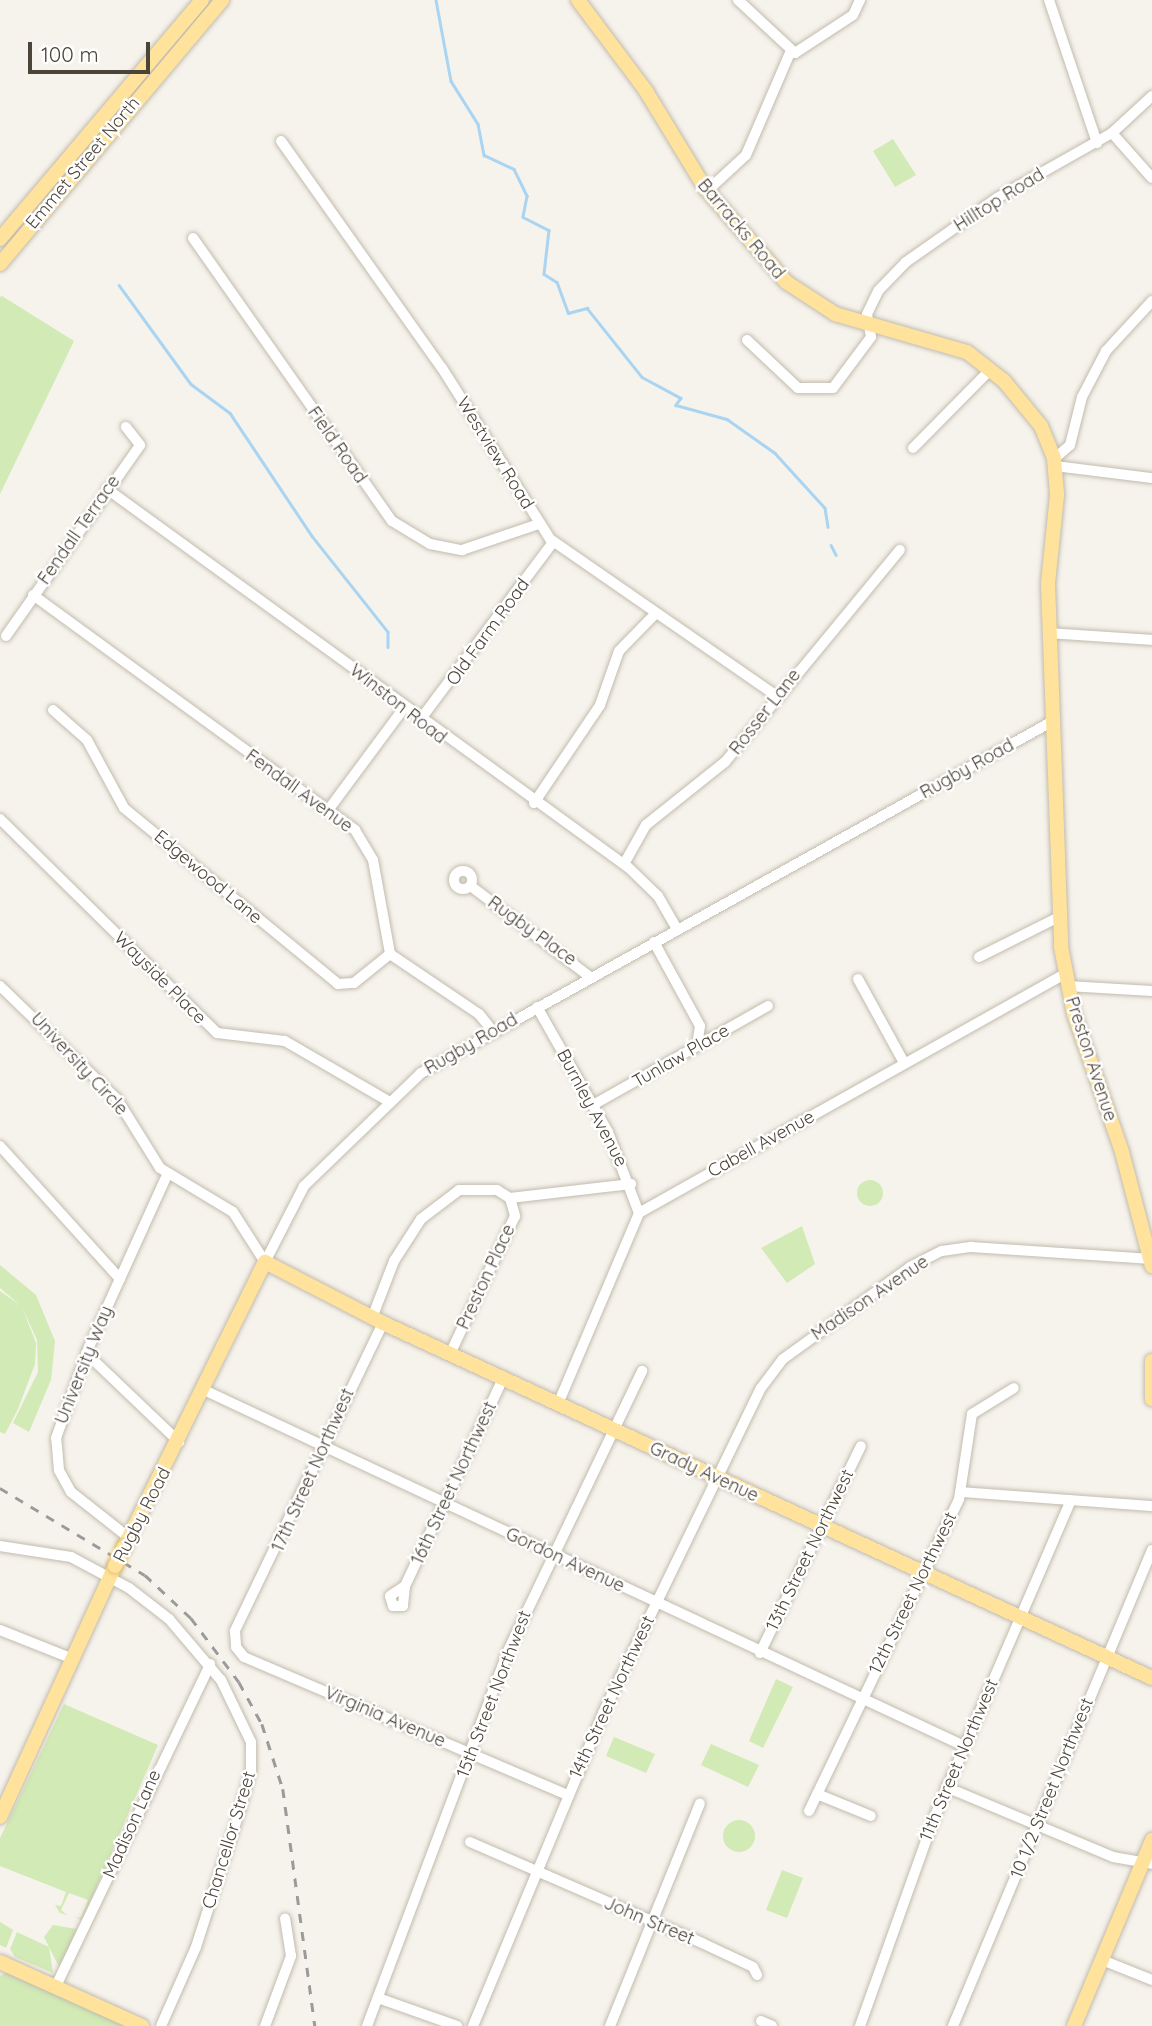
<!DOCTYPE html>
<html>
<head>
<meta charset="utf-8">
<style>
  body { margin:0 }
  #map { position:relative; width:1152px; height:2026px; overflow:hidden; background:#f6f3ec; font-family:Quicksand,sans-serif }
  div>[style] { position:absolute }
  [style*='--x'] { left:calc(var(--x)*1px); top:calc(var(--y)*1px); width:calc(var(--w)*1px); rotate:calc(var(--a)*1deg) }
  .green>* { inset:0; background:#d2eab5 }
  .round { border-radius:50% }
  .stream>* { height:2.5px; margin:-1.25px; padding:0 1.25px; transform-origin:1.25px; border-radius:1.25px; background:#a9d4f2 }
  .roads { filter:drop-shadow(0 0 2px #c2bbae) drop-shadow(0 0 2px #c2bbae) }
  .minor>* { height:10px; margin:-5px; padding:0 5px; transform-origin:5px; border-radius:5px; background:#fff }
  .minor>.ring { margin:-5px; padding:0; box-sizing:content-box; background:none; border:10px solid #fff; border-radius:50% }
  .major>* { height:14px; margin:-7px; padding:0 7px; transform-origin:7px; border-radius:7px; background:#ffe39c }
  .rail>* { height:2.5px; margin-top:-1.25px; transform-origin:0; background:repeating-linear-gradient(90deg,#9a9a9a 0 9px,transparent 0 18px) }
  .bridges { filter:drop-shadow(0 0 2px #e6c16a) drop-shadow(0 0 2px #e6c16a) }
  .major-bridge>* { height:14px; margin:-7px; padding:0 7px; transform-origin:7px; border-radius:7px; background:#ffe39c }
  span { translate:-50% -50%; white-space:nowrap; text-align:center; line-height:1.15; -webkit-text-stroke:5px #fff; paint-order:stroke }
  .street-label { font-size:18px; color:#4b4439 }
  .scale { position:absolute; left:28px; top:42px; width:122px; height:32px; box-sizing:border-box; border:4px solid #4b4439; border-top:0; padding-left:9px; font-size:21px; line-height:24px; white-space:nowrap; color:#4b4439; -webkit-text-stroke:5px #fff; paint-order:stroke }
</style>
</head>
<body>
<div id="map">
  <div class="green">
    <div style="clip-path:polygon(893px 139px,916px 175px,895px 187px,873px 151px)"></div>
    <div style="clip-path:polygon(2px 296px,74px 341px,0 494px,0 297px)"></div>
    <div class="round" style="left:857px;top:1180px;width:26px;height:26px"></div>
    <div style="clip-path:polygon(802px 1226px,815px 1264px,787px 1283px,761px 1248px)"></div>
    <div style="clip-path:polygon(0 1265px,36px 1295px,55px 1341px,51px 1380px,29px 1432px,13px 1423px,38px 1372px,37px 1340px,22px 1307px,36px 1343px,35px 1364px,18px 1409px,5px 1434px,0 1432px,0 1291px,20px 1305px,0 1288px)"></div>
    <div style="clip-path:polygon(776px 1679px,793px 1687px,763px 1748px,749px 1741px)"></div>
    <div style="clip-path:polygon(64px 1704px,158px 1745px,82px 1920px,74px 1917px,81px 1918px,88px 1900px,69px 1893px,61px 1910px,67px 1915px,60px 1913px,55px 1905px,61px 1906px,66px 1892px,0 1866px,0 1838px)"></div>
    <div style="clip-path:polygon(614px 1737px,655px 1754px,646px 1773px,606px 1756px)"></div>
    <div style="clip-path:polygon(711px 1744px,759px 1765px,748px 1787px,701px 1765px)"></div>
    <div class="round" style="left:723px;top:1820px;width:32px;height:32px"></div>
    <div style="clip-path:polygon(782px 1870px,803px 1878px,787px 1918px,766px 1910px)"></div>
    <div style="clip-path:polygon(0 1922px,13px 1930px,6px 1948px,0 1945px)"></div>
    <div style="clip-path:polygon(53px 1925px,77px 1929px,59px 1967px,44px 1937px)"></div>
    <div style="clip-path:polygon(17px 1932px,49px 1947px,53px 1973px,15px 1957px,10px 1949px)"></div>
    <div style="clip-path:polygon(7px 1972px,133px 2026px,0 2026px,0 1976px)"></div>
  </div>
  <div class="stream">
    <div style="--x:436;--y:0;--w:82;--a:79.5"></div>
    <div style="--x:451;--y:81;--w:51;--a:57.9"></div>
    <div style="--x:478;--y:124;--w:32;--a:79"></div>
    <div style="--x:484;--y:155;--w:33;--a:25"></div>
    <div style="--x:514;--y:169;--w:30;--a:64"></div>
    <div style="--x:527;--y:196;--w:21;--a:101"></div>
    <div style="--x:523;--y:217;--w:29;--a:27"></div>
    <div style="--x:549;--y:230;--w:44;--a:96.5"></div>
    <div style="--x:544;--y:274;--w:15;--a:32"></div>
    <div style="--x:557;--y:282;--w:33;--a:70"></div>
    <div style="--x:568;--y:313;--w:20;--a:-15"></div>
    <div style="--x:587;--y:308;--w:88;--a:51.4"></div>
    <div style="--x:642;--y:377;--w:44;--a:28.3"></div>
    <div style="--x:681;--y:398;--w:9;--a:126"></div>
    <div style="--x:676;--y:405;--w:53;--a:15.4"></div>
    <div style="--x:727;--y:419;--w:59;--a:35.3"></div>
    <div style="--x:775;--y:453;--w:74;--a:47.7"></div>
    <div style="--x:825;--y:508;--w:19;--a:81"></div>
    <div style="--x:119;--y:285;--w:122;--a:54"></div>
    <div style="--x:191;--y:384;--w:49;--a:36.6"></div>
    <div style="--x:230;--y:413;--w:148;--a:56.3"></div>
    <div style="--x:312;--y:536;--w:122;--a:51.6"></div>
    <div style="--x:388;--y:632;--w:15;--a:90"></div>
    <div style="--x:831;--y:545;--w:11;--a:63"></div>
  </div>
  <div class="roads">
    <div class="minor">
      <div style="--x:738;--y:0;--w:78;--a:42.9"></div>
      <div style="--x:795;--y:53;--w:69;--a:-33.2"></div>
      <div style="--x:853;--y:15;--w:17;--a:-65"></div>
      <div style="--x:1049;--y:0;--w:151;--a:71.4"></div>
      <div style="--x:1112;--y:133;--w:60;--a:48.4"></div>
      <div style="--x:281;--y:141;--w:278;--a:54.7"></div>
      <div style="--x:442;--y:368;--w:202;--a:57.7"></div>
      <div style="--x:550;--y:539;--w:277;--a:34.7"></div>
      <div style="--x:707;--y:191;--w:53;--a:-42.7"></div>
      <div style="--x:746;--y:155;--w:111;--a:-66.7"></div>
      <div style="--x:193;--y:238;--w:346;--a:54.9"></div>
      <div style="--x:392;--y:521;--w:44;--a:31.2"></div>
      <div style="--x:430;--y:544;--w:33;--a:11"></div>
      <div style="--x:462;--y:550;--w:81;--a:-18.7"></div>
      <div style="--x:747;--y:340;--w:70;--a:43.3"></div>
      <div style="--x:798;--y:388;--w:35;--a:0"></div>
      <div style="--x:833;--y:388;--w:64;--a:-53.3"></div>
      <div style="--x:871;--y:337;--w:23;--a:-100"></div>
      <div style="--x:867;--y:314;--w:25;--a:-64"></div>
      <div style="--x:878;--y:291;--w:40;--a:-46"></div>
      <div style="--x:906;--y:262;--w:111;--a:-35.1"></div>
      <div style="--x:997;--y:198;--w:132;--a:-29.5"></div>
      <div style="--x:1112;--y:133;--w:54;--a:-42.8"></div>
      <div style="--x:913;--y:448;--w:111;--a:-45.4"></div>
      <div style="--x:1054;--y:459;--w:21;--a:-41"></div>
      <div style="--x:1070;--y:445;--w:49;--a:-76"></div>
      <div style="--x:1082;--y:397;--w:52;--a:-62.4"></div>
      <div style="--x:1106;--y:351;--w:68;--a:-47.4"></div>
      <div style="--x:1055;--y:466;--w:98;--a:7.1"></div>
      <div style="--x:107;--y:489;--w:645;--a:35.98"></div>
      <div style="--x:629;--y:868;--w:40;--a:44"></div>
      <div style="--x:658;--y:896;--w:38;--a:60"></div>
      <div style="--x:33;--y:595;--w:399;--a:36.1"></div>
      <div style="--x:355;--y:830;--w:35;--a:59"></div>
      <div style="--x:373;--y:860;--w:96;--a:79.7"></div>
      <div style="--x:1049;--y:633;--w:103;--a:3.9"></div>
      <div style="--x:6;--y:636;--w:233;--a:-54.9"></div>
      <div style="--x:140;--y:445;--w:23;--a:-128"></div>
      <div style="--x:53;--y:710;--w:45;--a:41.4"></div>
      <div style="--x:87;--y:740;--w:77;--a:61.4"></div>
      <div style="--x:124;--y:808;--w:277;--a:39.4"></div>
      <div style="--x:338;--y:984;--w:16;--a:-4"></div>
      <div style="--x:354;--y:983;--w:46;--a:-38.9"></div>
      <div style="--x:420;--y:720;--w:222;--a:-53.2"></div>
      <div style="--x:534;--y:803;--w:118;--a:-56"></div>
      <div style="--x:600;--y:705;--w:57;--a:-70.6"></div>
      <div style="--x:619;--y:651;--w:50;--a:-45.8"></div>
      <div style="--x:329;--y:809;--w:126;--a:-53.4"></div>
      <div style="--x:0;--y:819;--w:305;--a:44.6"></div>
      <div style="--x:217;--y:1033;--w:68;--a:6.7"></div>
      <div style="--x:285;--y:1041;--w:119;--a:30.2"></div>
      <div style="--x:624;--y:864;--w:45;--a:-60.6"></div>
      <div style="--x:646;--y:825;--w:101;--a:-38.6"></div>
      <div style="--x:725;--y:762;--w:275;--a:-50.5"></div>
      <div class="ring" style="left:454px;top:871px;width:8px;height:8px"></div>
      <div style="--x:472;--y:887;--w:148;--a:37.3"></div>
      <div style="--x:654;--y:942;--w:96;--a:61.3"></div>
      <div style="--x:700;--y:1026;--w:20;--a:99"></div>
      <div style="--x:390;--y:954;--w:107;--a:34"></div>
      <div style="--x:479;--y:1014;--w:22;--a:51"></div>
      <div style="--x:979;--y:957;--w:89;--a:-26.6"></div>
      <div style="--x:858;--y:979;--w:94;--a:61.2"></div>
      <div style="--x:0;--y:986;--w:163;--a:44"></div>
      <div style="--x:117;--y:1099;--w:81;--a:58.1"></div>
      <div style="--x:160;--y:1168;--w:85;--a:31.1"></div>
      <div style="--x:233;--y:1212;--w:59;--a:57.4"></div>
      <div style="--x:265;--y:1262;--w:85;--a:-62.8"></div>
      <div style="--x:304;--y:1186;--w:163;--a:-44"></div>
      <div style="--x:421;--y:1073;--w:723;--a:-29.12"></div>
      <div style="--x:1067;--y:986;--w:85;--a:3.4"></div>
      <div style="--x:537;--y:1007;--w:144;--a:60.4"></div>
      <div style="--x:608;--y:1132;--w:87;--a:69.1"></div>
      <div style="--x:593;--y:1105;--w:201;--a:-29.5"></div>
      <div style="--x:0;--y:1146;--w:179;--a:47.9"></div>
      <div style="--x:510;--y:1198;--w:122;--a:-6.6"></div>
      <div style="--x:372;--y:1318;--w:61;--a:-68.9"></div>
      <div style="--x:394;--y:1261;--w:50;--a:-57.3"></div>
      <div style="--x:421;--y:1219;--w:48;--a:-37.3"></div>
      <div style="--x:459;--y:1190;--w:38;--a:0"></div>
      <div style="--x:497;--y:1190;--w:15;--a:32"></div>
      <div style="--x:510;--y:1198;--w:19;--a:74"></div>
      <div style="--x:515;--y:1216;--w:153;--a:115.2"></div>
      <div style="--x:383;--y:1323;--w:342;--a:115.7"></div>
      <div style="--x:235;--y:1631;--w:16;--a:86"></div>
      <div style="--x:236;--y:1647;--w:13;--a:51"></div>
      <div style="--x:244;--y:1657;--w:352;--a:23.1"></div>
      <div style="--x:86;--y:1353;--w:129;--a:43.7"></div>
      <div style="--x:204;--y:1390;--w:839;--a:25.1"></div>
      <div style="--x:558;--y:1404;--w:207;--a:-67"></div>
      <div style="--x:639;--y:1213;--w:488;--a:-29.3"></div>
      <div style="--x:961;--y:1492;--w:192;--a:4.2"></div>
      <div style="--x:128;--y:1537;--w:73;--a:-141.7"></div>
      <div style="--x:71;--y:1492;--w:25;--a:-119"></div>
      <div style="--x:59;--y:1470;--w:32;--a:-95"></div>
      <div style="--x:56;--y:1438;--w:97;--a:-70.1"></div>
      <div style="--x:89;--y:1347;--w:189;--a:-65.6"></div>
      <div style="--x:0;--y:1546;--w:72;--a:8.8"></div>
      <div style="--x:71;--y:1557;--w:66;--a:28.1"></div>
      <div style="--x:129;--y:1588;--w:51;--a:37.8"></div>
      <div style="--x:169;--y:1619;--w:80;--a:49.6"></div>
      <div style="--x:221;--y:1680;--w:69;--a:64.2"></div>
      <div style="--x:251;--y:1742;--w:28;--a:90"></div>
      <div style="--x:251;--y:1770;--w:45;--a:105.6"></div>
      <div style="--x:239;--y:1813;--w:141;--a:107.8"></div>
      <div style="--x:196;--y:1947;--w:86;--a:113.9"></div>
      <div style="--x:405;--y:1586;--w:20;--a:96"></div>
      <div style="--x:403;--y:1606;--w:10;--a:180"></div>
      <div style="--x:393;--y:1606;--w:10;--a:-107"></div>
      <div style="--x:390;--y:1596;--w:18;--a:-34"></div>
      <div style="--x:405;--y:1586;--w:229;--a:-64.7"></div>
      <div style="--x:0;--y:1630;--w:79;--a:21.7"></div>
      <div style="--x:760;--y:1653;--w:230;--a:-64"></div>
      <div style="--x:946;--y:1787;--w:181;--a:22.7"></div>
      <div style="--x:1113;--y:1857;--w:40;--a:10"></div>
      <div style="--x:817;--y:1794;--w:58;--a:22.2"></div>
      <div style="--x:809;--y:1811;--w:346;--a:-64.3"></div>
      <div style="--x:959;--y:1499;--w:86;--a:-81.3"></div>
      <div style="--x:972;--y:1414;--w:49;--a:-31.8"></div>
      <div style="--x:470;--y:1842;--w:253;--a:23.5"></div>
      <div style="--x:702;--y:1943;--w:56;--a:25.2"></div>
      <div style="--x:753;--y:1967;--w:9;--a:63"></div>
      <div style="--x:1102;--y:1960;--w:54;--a:21.8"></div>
      <div style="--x:56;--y:1986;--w:357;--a:-64.4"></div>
      <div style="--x:378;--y:1998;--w:84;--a:19.5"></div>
      <div style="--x:761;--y:2021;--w:12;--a:24"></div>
      <div style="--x:265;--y:2026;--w:75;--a:-69.6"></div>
      <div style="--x:291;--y:1956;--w:38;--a:-99"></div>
      <div style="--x:367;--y:2026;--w:398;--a:-69.4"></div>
      <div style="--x:507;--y:1653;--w:313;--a:-64.4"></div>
      <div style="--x:473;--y:2026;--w:339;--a:-67.4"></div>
      <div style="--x:603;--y:1713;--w:361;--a:-64.1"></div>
      <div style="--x:761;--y:1388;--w:36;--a:-53"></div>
      <div style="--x:783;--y:1359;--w:157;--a:-35.9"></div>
      <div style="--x:910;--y:1267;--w:36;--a:-27"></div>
      <div style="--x:942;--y:1251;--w:30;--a:-8"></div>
      <div style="--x:972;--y:1247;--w:179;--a:3.8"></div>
      <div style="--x:610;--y:2026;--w:240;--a:-68"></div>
      <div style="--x:860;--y:2026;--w:221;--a:-70.4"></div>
      <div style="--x:934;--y:1818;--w:346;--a:-66.7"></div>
      <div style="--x:953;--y:2026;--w:516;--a:-67.31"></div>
    </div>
    <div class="major">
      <div style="--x:578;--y:0;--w:114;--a:53.2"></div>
      <div style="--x:646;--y:91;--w:114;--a:58.7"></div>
      <div style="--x:705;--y:188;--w:124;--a:49.2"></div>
      <div style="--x:786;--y:282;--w:59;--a:33.1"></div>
      <div style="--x:835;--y:314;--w:137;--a:16.1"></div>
      <div style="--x:967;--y:352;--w:47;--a:38.1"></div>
      <div style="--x:1004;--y:381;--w:58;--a:50.6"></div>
      <div style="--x:1041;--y:426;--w:35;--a:68"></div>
      <div style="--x:1054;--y:459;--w:36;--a:85"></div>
      <div style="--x:1057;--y:495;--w:89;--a:95.8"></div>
      <div style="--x:1048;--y:584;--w:363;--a:87.9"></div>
      <div style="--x:1061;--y:947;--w:68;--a:79"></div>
      <div style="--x:1074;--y:1014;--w:146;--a:70.8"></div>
      <div style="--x:1122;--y:1152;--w:118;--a:75.3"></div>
      <div style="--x:0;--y:239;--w:313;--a:-49.8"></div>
      <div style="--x:0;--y:264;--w:345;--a:-49.9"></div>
      <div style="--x:1152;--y:1361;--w:38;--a:90"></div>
      <div style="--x:124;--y:1547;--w:318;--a:-63.7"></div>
      <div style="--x:265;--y:1262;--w:133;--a:27.3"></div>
      <div style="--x:383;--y:1323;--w:847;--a:24.78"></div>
      <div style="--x:0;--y:1817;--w:276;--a:-65.4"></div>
      <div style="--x:0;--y:1962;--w:156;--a:24.3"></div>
      <div style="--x:1074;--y:2026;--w:202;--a:-67.2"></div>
    </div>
  </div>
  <div class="rail">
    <div style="--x:0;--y:1488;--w:169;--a:31"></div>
    <div style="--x:145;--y:1575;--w:63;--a:43.1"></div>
    <div style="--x:191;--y:1618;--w:80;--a:53.1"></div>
    <div style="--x:239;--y:1682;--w:48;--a:61.3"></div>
    <div style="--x:262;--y:1724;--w:68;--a:72.1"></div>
    <div style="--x:283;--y:1789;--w:239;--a:82.3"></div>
  </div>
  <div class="bridges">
    <div class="major-bridge">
      <div style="--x:115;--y:1566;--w:21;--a:-65"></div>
    </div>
  </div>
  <div class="street-label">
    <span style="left:83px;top:163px;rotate:-50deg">Emmet Street North</span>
    <span style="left:999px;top:200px;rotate:-32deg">Hilltop Road</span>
    <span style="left:741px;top:229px;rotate:50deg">Barracks Road</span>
    <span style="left:337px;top:445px;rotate:55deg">Field Road</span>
    <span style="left:495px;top:453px;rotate:58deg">Westview Road</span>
    <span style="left:79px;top:530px;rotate:-55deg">Fendall Terrace</span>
    <span style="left:488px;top:632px;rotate:-54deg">Old Farm Road</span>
    <span style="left:398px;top:704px;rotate:38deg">Winston Road</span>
    <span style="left:765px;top:712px;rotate:-52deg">Rosser Lane</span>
    <span style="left:967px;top:769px;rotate:-29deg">Rugby Road</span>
    <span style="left:299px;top:791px;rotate:36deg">Fendall Avenue</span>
    <span style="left:208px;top:877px;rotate:40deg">Edgewood Lane</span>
    <span style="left:532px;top:931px;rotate:36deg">Rugby Place</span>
    <span style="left:160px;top:978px;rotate:45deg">Wayside Place</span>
    <span style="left:471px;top:1044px;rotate:-30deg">Rugby Road</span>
    <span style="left:681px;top:1056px;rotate:-30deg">Tunlaw Place</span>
    <span style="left:1091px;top:1059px;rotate:72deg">Preston Avenue</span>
    <span style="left:79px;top:1064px;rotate:47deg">University Circle</span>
    <span style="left:592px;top:1108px;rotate:62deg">Burnley Avenue</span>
    <span style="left:761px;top:1144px;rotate:-29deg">Cabell Avenue</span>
    <span style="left:486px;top:1277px;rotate:-65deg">Preston Place</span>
    <span style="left:870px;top:1298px;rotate:-34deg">Madison Avenue</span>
    <span style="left:84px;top:1365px;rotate:-68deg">University Way</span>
    <span style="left:313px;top:1470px;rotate:-66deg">17th Street Northwest</span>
    <span style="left:704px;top:1472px;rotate:25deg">Grady Avenue</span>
    <span style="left:454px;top:1483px;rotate:-65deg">16th Street Northwest</span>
    <span style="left:142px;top:1515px;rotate:-63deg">Rugby Road</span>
    <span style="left:810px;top:1550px;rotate:-64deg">13th Street Northwest</span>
    <span style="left:565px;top:1560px;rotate:25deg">Gordon Avenue</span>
    <span style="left:913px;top:1593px;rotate:-64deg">12th Street Northwest</span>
    <span style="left:494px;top:1694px;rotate:-69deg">15th Street Northwest</span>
    <span style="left:612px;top:1697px;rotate:-65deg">14th Street Northwest</span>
    <span style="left:385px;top:1717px;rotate:23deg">Virginia Avenue</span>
    <span style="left:959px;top:1760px;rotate:-67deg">11th Street Northwest</span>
    <span style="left:1052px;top:1788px;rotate:-68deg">10 1/2 Street Northwest</span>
    <span style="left:132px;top:1824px;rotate:-66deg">Madison Lane</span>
    <span style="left:229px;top:1840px;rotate:-73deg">Chancellor Street</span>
    <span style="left:649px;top:1921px;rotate:23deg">John Street</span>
  </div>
  <div class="scale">100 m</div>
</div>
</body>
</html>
